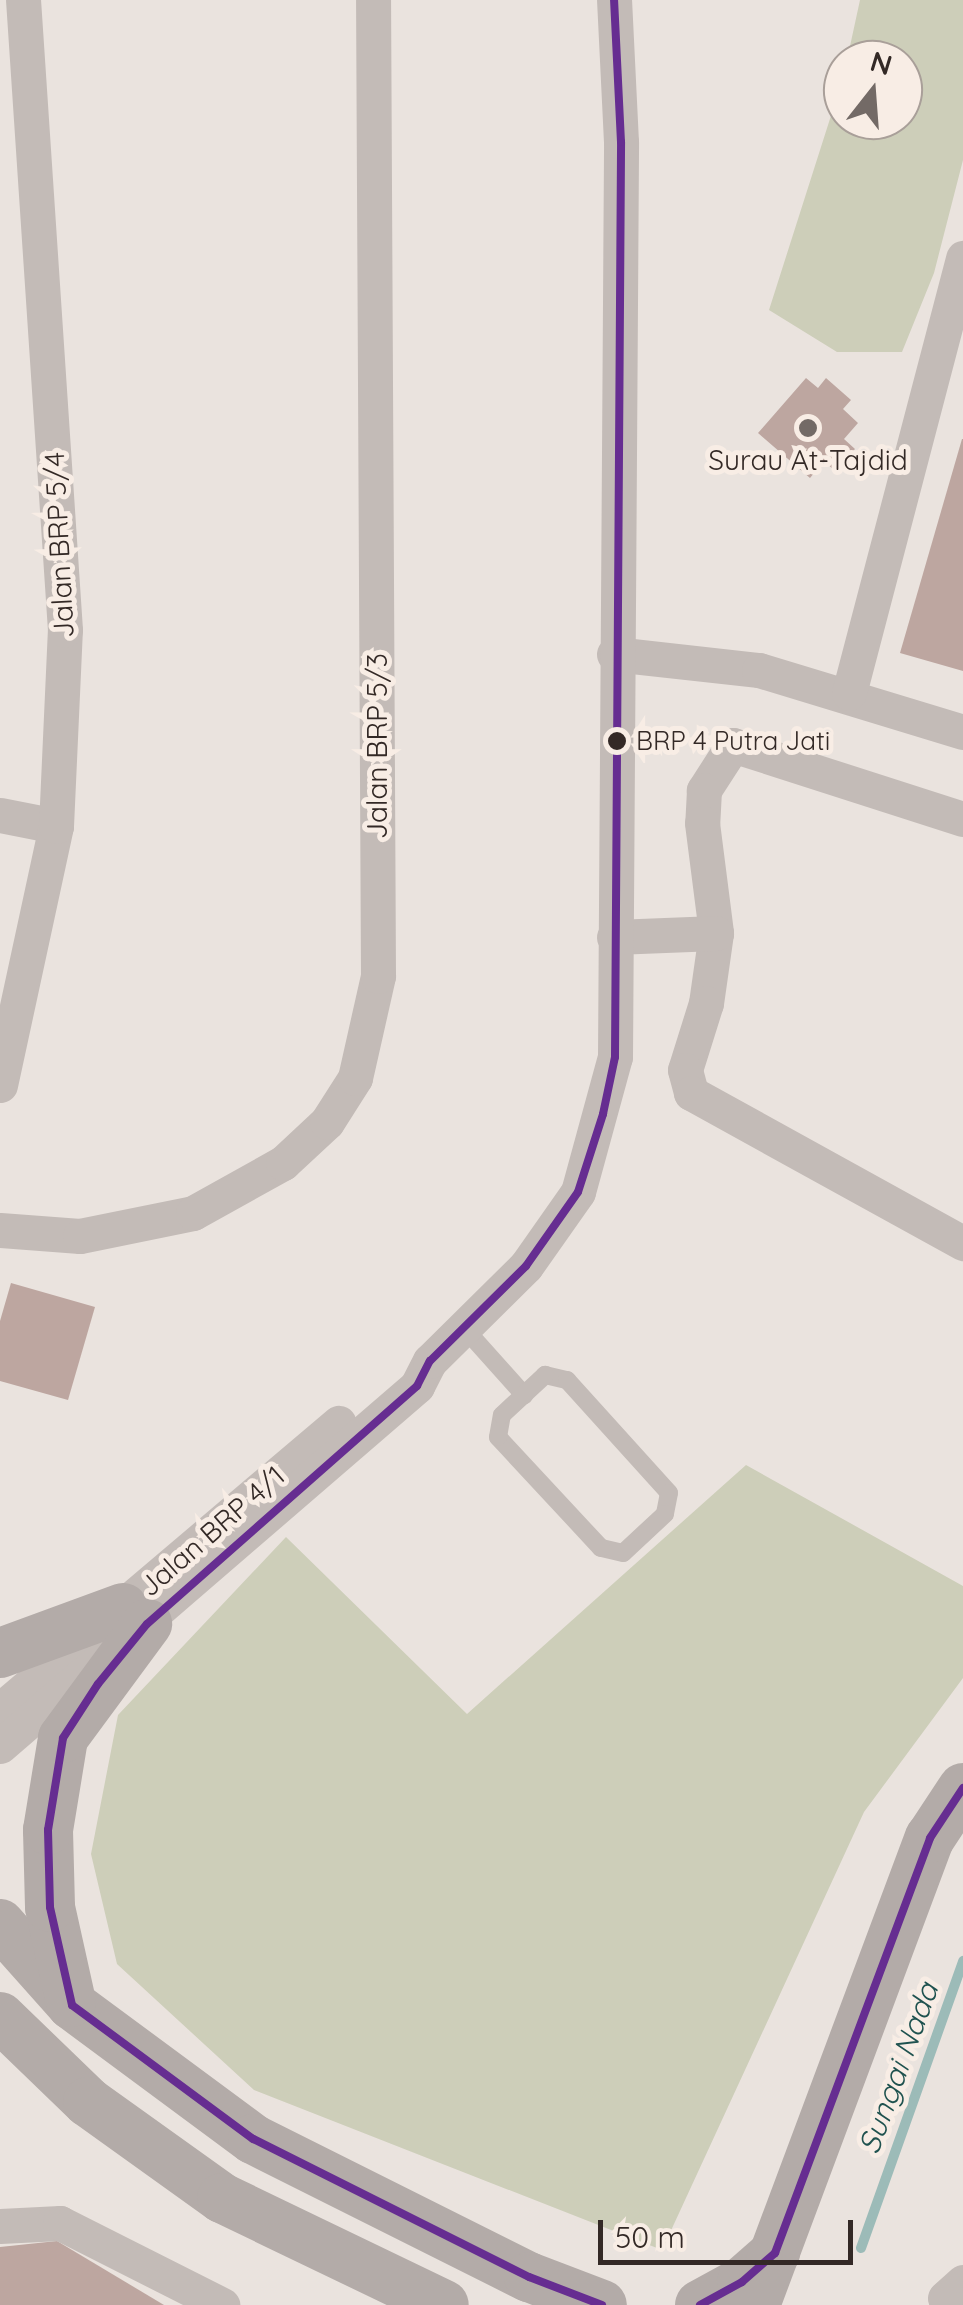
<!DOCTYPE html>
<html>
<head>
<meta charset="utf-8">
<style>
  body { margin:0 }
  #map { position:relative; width:963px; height:2305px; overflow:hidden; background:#eae3de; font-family:Quicksand,sans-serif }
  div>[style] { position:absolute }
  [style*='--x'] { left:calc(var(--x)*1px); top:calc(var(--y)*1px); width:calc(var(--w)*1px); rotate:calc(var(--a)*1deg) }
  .green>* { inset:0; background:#cdceb9 }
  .stream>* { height:10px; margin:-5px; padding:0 5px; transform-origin:5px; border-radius:5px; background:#9cbbb8 }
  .building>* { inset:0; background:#bda6a0 }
  .lane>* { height:18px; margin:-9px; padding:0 9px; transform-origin:9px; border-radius:9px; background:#c3bbb7 }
  .street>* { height:35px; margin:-17.5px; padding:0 17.5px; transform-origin:17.5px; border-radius:17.5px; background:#c3bbb7 }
  .secondary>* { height:50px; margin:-25px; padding:0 25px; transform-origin:25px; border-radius:25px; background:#b3aba8 }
  .bus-1>* { height:8px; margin:-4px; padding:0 4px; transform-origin:4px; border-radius:4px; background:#662d91 }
  .dots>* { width:28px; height:28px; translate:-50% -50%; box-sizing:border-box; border:5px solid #f8ede5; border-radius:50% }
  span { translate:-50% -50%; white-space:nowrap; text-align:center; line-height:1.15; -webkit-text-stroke:10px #f8ede5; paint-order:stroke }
  .bus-label { font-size:26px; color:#332926 }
  .left { translate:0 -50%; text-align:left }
  .poi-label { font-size:28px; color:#332926 }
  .street-label { font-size:28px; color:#332926 }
  .water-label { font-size:30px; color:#1f524f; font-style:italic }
  .north { position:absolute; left:823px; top:40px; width:100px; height:100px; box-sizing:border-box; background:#f8ede5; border:2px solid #a99f99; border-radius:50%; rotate:17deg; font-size:28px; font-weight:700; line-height:40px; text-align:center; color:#332926 }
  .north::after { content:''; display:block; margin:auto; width:35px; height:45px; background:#736a66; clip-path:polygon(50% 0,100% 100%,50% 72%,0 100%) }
  .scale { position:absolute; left:598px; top:2220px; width:255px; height:45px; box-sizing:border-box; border:5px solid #332926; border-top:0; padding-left:12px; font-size:30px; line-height:35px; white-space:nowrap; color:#332926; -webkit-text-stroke:8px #f8ede5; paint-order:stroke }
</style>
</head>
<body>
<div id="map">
  <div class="green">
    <div style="clip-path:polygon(860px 0,963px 0,963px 160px,934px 273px,902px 352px,837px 352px,769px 310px,843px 78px,843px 120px,903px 120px,903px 60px,847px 60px)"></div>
    <div style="clip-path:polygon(746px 1465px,963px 1586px,963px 1678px,864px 1812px,662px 2250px,254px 2090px,117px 1964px,91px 1854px,118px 1715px,286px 1537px,467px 1714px)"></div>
  </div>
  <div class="stream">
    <div style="--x:861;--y:2248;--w:305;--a:-70.4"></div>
  </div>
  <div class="building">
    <div style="clip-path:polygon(806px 378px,818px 388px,826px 378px,851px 400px,843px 409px,858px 423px,844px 439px,855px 449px,835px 471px,824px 461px,810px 478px,758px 433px)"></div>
    <div style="clip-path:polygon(962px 439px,963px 439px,963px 671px,900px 653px)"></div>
    <div style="clip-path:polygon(11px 1283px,95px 1307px,68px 1400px,0 1381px,0 1321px)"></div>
    <div style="clip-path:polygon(57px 2241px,164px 2305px,0 2305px,0 2247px)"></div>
  </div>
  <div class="lane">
    <div style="--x:465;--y:1329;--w:89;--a:48.2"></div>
    <div style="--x:545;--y:1375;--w:23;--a:13"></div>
    <div style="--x:567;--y:1380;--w:152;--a:47.9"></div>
    <div style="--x:669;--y:1493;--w:21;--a:101"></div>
    <div style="--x:665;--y:1514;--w:57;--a:137.1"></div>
    <div style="--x:623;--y:1553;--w:23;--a:-167"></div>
    <div style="--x:601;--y:1548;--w:151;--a:-132.9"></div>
    <div style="--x:498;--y:1437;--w:22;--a:-80"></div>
    <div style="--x:502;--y:1415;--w:59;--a:-42.9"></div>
  </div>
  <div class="street">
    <div style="--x:614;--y:654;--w:146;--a:6.3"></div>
    <div style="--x:759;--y:670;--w:213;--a:16.9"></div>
    <div style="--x:849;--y:693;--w:450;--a:-75.3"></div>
    <div style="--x:0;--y:815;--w:57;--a:11.1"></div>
    <div style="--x:963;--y:819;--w:242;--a:-162.2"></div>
    <div style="--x:733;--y:745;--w:54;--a:122.8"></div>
    <div style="--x:704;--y:790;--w:33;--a:93"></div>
    <div style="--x:702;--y:823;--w:111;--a:82.7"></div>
    <div style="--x:716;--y:933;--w:71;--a:98.1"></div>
    <div style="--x:706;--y:1003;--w:70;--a:107.4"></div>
    <div style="--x:685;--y:1070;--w:24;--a:75"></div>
    <div style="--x:691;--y:1093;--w:311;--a:28.9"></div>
    <div style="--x:614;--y:937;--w:102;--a:-2.2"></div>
    <div style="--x:0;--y:1085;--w:265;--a:-77.8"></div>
    <div style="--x:56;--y:826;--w:196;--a:-87.4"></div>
    <div style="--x:65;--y:630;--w:631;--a:-93.81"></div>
    <div style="--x:0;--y:1230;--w:80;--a:4.3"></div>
    <div style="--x:80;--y:1236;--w:115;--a:-11.5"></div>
    <div style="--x:193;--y:1213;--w:103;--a:-29.1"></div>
    <div style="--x:283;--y:1163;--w:60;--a:-43"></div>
    <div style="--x:327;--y:1122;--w:52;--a:-57.5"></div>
    <div style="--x:355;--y:1078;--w:105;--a:-77.3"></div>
    <div style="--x:378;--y:976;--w:976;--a:-90.29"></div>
    <div style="--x:0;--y:1710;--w:444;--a:-40.3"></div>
    <div style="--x:0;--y:1746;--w:551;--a:-40.8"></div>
    <div style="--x:417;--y:1386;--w:28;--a:-63"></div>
    <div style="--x:430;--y:1361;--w:135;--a:-44.7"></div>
    <div style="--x:526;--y:1266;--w:90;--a:-54.9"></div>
    <div style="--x:578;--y:1192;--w:140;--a:-74.7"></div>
    <div style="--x:615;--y:1057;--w:915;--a:-89.62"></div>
    <div style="--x:621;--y:142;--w:142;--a:-92.8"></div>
    <div style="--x:0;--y:2226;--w:60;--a:-2.9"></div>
    <div style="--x:60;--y:2223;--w:182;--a:26.8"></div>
    <div style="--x:961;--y:2305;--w:17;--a:-156"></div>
    <div style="--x:945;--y:2298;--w:24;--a:-42"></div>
  </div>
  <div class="secondary">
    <div style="--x:0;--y:1653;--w:131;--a:-20.1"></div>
    <div style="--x:0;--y:1924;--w:108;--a:48.4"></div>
    <div style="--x:72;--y:2005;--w:225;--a:36.5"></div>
    <div style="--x:253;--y:2139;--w:309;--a:26.6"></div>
    <div style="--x:529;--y:2277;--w:78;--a:21"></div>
    <div style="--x:71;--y:2002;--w:97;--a:-102.5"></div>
    <div style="--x:50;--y:1907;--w:77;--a:-91.5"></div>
    <div style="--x:48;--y:1830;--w:93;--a:-80.7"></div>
    <div style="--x:63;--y:1738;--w:142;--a:-53.6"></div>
    <div style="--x:0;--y:2017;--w:122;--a:44"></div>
    <div style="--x:88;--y:2102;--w:165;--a:35.6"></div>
    <div style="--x:222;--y:2198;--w:246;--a:25.7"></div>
    <div style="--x:700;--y:2305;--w:48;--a:-28.7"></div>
    <div style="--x:742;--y:2282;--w:44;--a:-41.3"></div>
    <div style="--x:755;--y:2305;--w:499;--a:-69.5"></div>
    <div style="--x:930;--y:1838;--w:60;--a:-56.6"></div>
  </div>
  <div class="bus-1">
    <div style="--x:602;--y:2305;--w:78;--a:-159"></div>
    <div style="--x:529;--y:2277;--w:309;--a:-153.4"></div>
    <div style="--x:253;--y:2139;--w:225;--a:-143.5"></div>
    <div style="--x:72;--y:2005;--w:100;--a:-102.7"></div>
    <div style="--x:50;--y:1907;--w:77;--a:-91.5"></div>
    <div style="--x:48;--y:1830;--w:93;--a:-80.7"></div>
    <div style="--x:63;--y:1738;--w:64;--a:-57.1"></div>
    <div style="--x:98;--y:1684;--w:77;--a:-50.8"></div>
    <div style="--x:147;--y:1624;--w:360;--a:-41.4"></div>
    <div style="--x:417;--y:1386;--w:28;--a:-63"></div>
    <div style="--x:430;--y:1361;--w:135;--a:-44.7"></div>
    <div style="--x:526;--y:1266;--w:90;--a:-54.9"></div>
    <div style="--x:578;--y:1192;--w:82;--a:-72.2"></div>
    <div style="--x:603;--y:1114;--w:58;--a:-78.1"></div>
    <div style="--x:615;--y:1057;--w:915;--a:-89.62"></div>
    <div style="--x:621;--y:142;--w:142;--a:-92.8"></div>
    <div style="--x:700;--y:2305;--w:48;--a:-28.7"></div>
    <div style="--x:742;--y:2282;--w:44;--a:-41.3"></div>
    <div style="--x:775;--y:2253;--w:443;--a:-69.5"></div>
    <div style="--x:930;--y:1838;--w:60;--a:-56.6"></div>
  </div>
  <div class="dots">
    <div style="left:808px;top:428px;background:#736a66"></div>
    <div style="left:617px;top:741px;background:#332926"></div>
  </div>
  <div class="bus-label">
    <span class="left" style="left:636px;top:741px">BRP 4 Putra Jati</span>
  </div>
  <div class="poi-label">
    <span style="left:808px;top:460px">Surau At-Tajdid</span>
  </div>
  <div class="street-label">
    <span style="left:59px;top:545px;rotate:-93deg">Jalan BRP 5/4</span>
    <span style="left:377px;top:746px;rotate:-90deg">Jalan BRP 5/3</span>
    <span style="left:212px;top:1531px;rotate:-41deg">Jalan BRP 4/1</span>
  </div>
  <div class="water-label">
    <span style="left:898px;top:2068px;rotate:-70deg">Sungai Nada</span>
  </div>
  <div class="north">N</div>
  <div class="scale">50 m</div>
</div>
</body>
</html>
